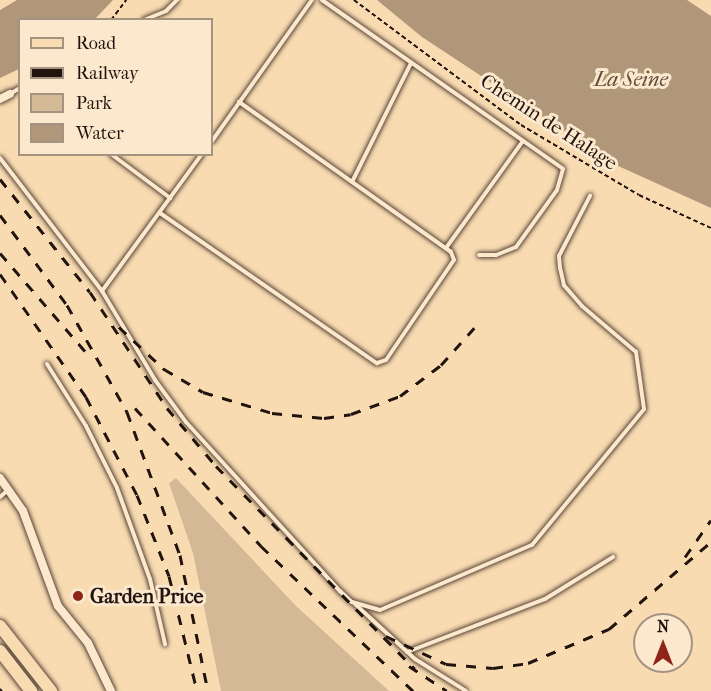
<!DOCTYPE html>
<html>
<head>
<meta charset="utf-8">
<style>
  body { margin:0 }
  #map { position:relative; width:711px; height:691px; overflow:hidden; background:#f9dbb2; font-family:"IM FELL French Canon",serif }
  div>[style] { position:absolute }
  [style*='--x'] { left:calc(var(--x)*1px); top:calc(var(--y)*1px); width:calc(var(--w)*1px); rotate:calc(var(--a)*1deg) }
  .green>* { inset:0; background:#d4b996 }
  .water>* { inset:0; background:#b0977a }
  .path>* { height:1.5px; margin-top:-0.75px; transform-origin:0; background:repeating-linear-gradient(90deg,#21130e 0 4.5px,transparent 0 7.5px) }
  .roads { filter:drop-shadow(0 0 2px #574537) drop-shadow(0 0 2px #574537) }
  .lane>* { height:4px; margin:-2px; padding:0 2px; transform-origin:2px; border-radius:2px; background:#fbe8cd }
  .street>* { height:8px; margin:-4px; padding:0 4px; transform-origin:4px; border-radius:4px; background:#fbe8cd }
  .primary>* { height:12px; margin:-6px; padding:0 6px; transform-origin:6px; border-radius:6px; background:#f9dbb2 }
  .rail>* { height:3px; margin-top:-1.5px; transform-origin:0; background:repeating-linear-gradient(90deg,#21130e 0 10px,transparent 0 20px) }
  .dots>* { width:16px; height:16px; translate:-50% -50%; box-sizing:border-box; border:3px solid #fbe8cd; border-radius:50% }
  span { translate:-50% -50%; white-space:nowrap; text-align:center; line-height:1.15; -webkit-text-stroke:6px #fbe8cd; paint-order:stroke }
  .street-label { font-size:20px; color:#21130e }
  .poi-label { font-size:20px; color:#21130e; font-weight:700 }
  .left { translate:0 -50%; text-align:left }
  .water-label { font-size:21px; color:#614e3f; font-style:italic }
  .legend { position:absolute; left:18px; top:18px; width:195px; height:138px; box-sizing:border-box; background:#fbe8cd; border:2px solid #a49381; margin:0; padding:8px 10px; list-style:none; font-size:18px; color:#21130e }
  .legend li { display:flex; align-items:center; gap:12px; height:30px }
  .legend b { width:30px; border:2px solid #a49381 }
  .north { position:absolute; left:633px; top:613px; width:60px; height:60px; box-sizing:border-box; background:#fbe8cd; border:2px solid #a49381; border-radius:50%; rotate:0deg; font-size:16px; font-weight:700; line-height:24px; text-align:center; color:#21130e }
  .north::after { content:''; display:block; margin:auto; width:21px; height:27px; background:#8f2418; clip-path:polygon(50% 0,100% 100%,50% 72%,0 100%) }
</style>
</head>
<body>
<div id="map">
  <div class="green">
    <div style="clip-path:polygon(176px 478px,296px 606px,389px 691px,221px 691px,193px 553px,169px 483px)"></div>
  </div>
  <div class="water">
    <div style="clip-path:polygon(17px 0,113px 0,95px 19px,20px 20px,19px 69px,0 78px,0 10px)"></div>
    <div style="clip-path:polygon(377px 0,687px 0,711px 16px,711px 208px,616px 165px,422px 37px)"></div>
  </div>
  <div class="path">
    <div style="--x:354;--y:0;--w:209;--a:36.8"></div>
    <div style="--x:521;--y:125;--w:137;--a:30.7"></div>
    <div style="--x:639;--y:195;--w:79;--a:24.6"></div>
    <div style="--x:111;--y:20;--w:25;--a:-53"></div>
    <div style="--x:0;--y:689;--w:3;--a:45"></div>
  </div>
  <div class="roads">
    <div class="lane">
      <div style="--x:322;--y:0;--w:294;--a:35"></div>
      <div style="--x:563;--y:169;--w:22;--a:106"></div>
      <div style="--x:557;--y:190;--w:70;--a:125.7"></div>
      <div style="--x:516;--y:247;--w:22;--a:158"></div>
      <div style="--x:496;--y:255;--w:17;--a:180"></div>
      <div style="--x:144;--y:20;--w:24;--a:-22"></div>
      <div style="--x:166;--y:11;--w:16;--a:-45"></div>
      <div style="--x:10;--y:94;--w:12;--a:-31"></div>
      <div style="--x:212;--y:141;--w:173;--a:-54.7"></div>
      <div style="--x:111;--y:154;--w:74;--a:36.7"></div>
      <div style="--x:0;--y:158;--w:168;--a:52.5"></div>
      <div style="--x:102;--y:291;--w:104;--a:59.2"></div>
      <div style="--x:155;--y:380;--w:52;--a:53.6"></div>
      <div style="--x:186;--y:422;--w:229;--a:47.7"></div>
      <div style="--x:340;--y:591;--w:16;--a:43"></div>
      <div style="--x:352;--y:602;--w:29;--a:16"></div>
      <div style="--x:380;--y:610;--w:165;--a:-23.2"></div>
      <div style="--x:532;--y:545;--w:176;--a:-50.5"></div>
      <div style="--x:644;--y:409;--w:58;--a:-98"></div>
      <div style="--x:636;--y:352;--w:71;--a:-139.6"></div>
      <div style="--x:582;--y:306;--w:28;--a:-131"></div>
      <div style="--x:564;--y:285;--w:17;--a:-103"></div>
      <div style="--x:560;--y:268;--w:12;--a:-95"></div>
      <div style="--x:559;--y:256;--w:68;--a:-62.7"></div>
      <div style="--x:352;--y:182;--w:133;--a:-63.6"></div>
      <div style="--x:160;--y:213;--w:264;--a:34.7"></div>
      <div style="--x:377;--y:363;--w:9;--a:-18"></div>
      <div style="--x:386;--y:360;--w:121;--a:-55.8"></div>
      <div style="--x:454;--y:260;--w:9;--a:-111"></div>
      <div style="--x:451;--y:252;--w:260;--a:-144.7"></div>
      <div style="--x:446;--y:248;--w:132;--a:-54.3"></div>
      <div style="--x:102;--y:291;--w:170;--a:-53.9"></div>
      <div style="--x:47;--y:364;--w:73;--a:57.8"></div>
      <div style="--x:86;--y:426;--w:69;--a:63.4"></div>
      <div style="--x:117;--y:488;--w:97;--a:70.1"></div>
      <div style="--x:150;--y:579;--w:67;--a:77"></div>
      <div style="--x:0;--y:497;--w:11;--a:-41"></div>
      <div style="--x:355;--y:604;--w:81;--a:42.5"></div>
      <div style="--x:415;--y:659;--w:60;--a:32.1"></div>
      <div style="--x:407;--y:652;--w:148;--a:-21"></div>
      <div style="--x:545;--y:599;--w:80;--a:-31.7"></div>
    </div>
    <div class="street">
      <div style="--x:0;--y:99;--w:11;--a:-27"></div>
      <div style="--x:0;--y:478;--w:40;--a:55.1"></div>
      <div style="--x:23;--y:511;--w:101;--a:69.8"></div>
      <div style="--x:58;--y:606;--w:48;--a:51"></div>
      <div style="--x:88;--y:643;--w:53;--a:64.4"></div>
    </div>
    <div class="primary">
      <div style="--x:0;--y:626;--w:83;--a:51.9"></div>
      <div style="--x:0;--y:651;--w:51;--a:52.2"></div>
    </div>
  </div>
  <div class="rail">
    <div style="--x:0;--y:179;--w:144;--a:51.5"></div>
    <div style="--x:90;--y:292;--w:139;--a:56.4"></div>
    <div style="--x:167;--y:408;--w:76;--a:49.8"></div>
    <div style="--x:216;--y:466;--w:284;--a:45.6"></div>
    <div style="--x:0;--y:215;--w:112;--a:53.3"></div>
    <div style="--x:67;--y:305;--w:123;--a:60.7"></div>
    <div style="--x:127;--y:412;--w:153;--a:69.7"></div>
    <div style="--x:180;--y:555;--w:139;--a:78.4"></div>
    <div style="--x:0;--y:253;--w:139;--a:49.1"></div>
    <div style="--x:0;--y:274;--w:150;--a:55"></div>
    <div style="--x:86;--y:397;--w:110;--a:62.5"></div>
    <div style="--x:137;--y:495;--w:87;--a:68.4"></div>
    <div style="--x:169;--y:576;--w:118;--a:76.3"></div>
    <div style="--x:119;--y:327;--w:62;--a:43"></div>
    <div style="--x:164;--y:369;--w:45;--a:30.5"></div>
    <div style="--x:203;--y:392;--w:72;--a:16.9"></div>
    <div style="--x:272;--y:413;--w:52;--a:5.5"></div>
    <div style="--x:324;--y:418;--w:27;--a:-8"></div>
    <div style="--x:351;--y:414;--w:52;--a:-20.2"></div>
    <div style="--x:400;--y:396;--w:51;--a:-37.1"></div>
    <div style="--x:441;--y:365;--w:51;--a:-48.2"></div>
    <div style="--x:135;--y:408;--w:187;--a:47.6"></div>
    <div style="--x:261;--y:546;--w:210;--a:43.6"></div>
    <div style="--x:685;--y:557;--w:45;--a:-54.9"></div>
    <div style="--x:386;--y:636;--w:66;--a:25"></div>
    <div style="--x:446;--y:664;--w:47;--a:4.9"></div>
    <div style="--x:493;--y:668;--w:35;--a:-8"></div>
    <div style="--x:528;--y:663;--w:88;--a:-22.8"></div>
    <div style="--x:609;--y:629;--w:134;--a:-40.5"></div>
    <div style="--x:409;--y:666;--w:45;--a:33.3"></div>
  </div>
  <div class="dots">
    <div style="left:78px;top:596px;background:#8f2418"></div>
  </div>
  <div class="street-label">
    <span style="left:549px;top:122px;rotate:33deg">Chemin de Halage</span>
  </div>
  <div class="poi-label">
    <span class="left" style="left:90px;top:596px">Garden Price</span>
  </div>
  <div class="water-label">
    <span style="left:631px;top:79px">La Seine</span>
  </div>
  <ul class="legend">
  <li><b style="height:8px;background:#f9dbb2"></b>Road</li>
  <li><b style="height:8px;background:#21130e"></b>Railway</li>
  <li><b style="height:16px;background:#d4b996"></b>Park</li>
  <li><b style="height:16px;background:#b0977a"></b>Water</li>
  </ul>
  <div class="north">N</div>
</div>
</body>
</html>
